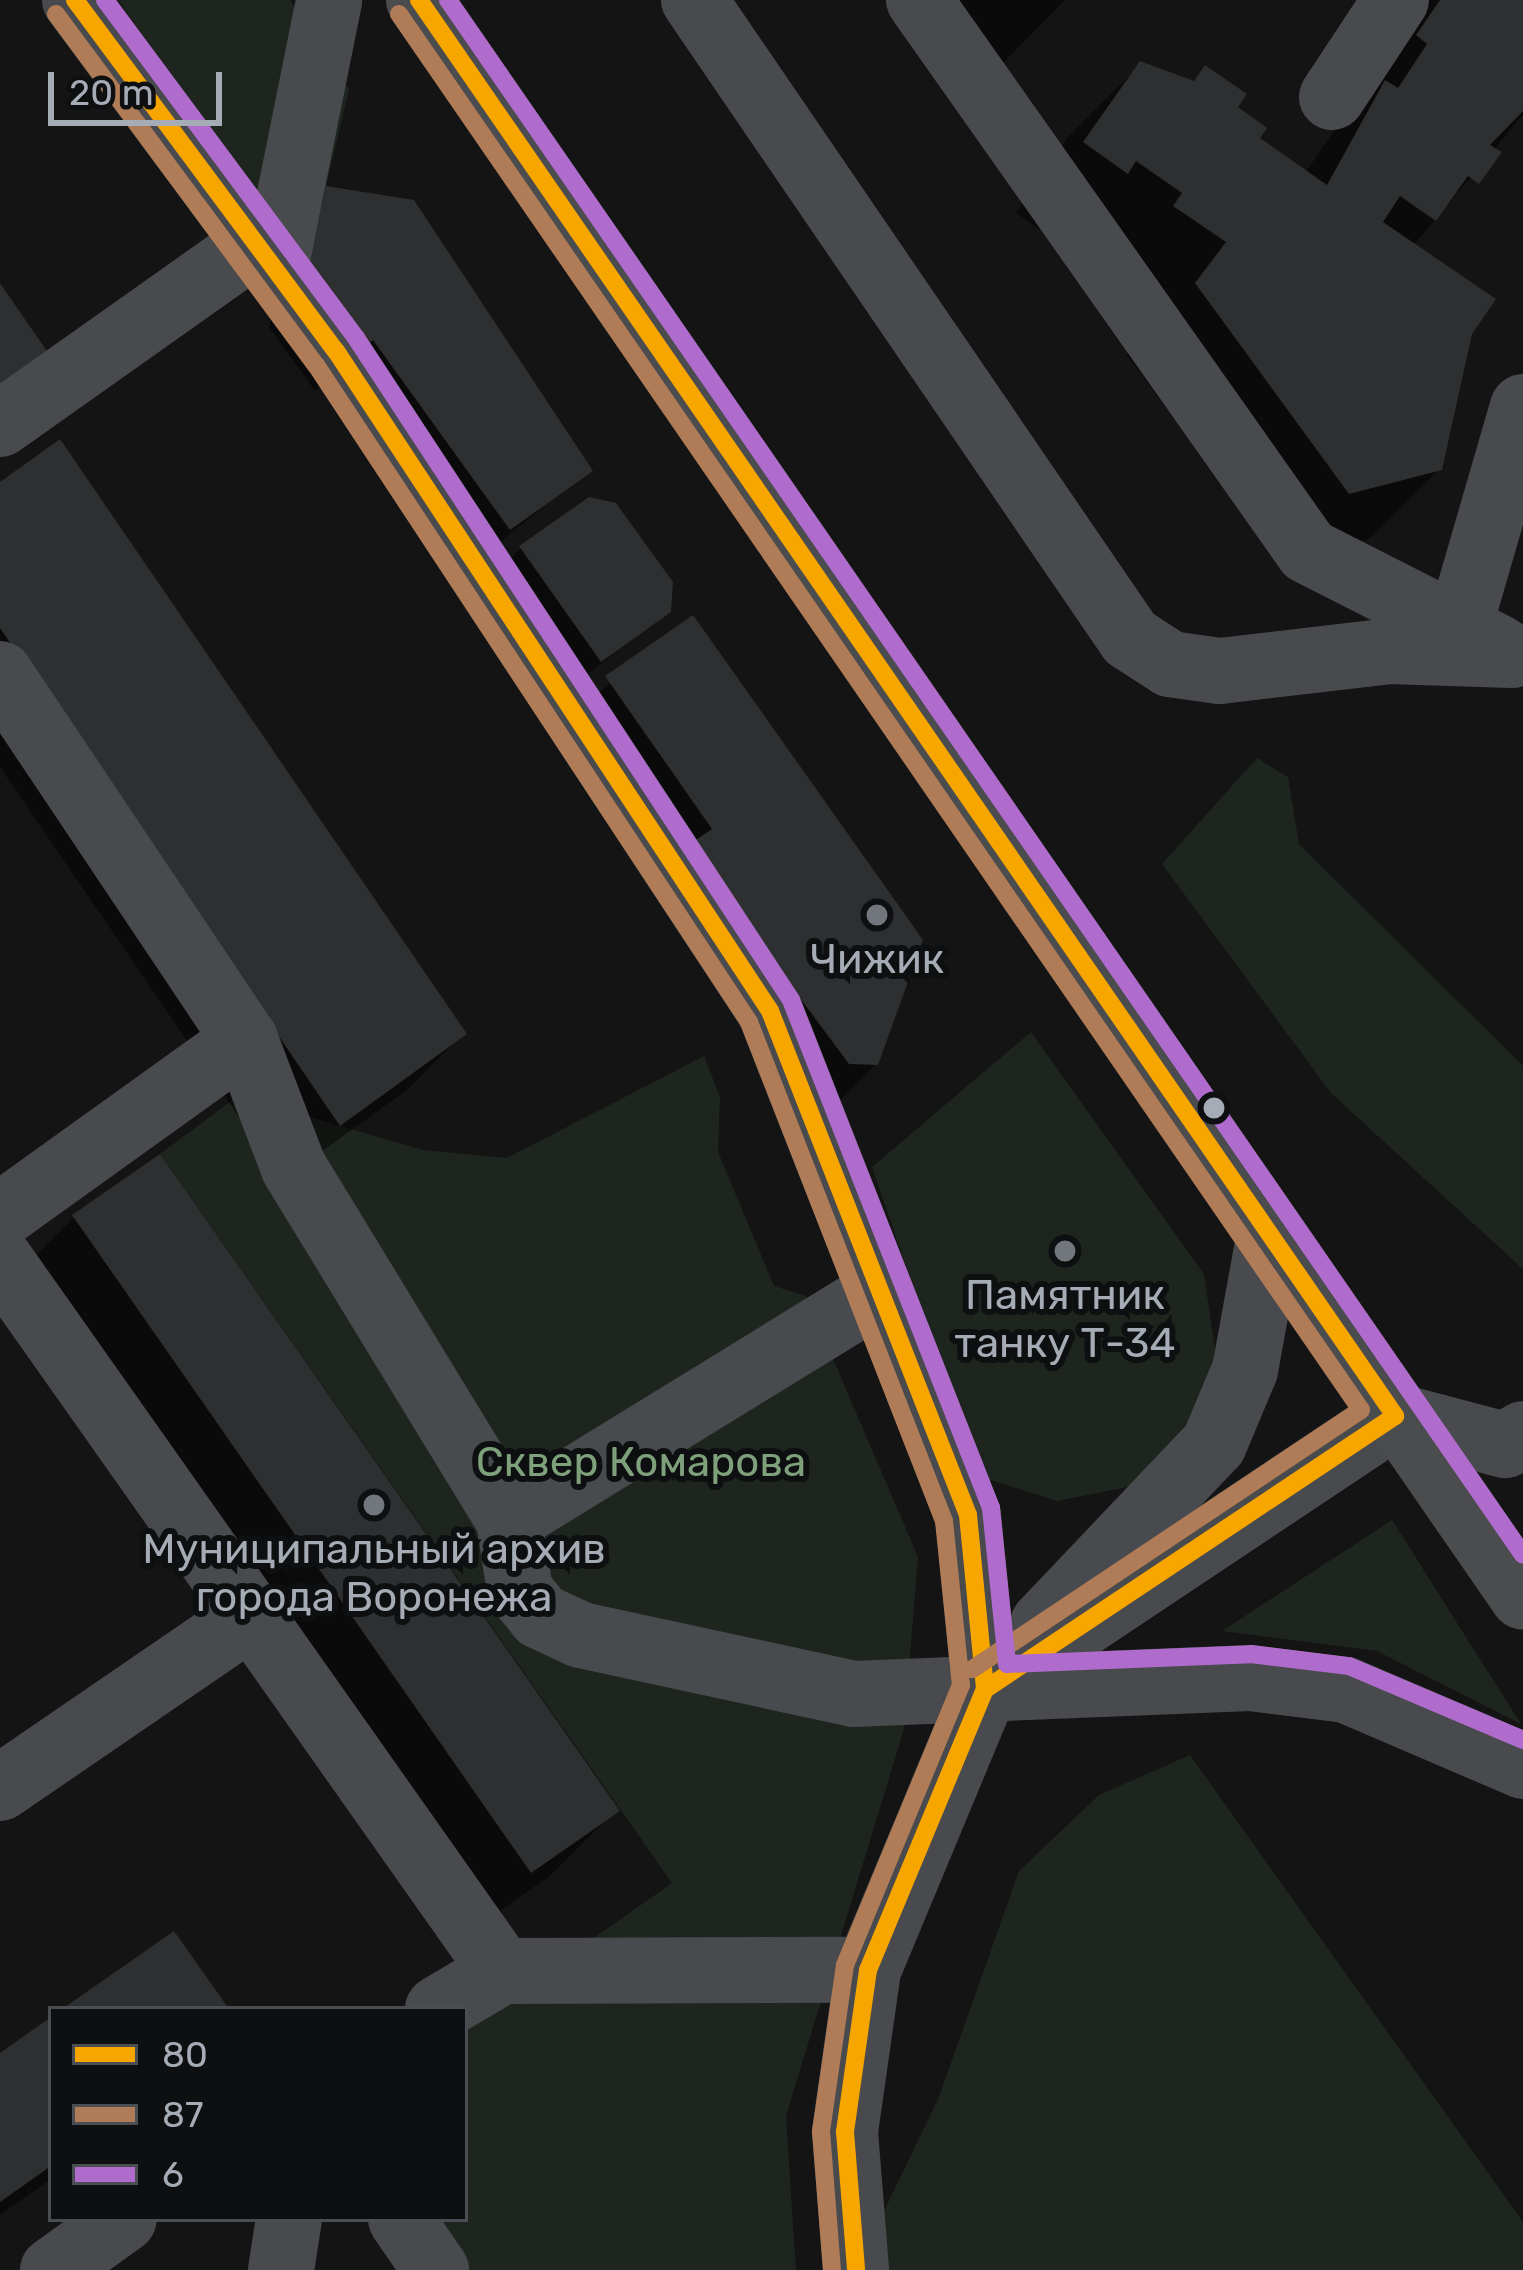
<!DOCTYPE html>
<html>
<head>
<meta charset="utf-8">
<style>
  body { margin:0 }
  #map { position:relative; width:1523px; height:2270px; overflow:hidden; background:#141414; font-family:Rubik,sans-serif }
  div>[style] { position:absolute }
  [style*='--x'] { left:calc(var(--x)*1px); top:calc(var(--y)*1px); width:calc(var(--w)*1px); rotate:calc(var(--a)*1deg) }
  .green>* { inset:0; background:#1e251e }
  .shadow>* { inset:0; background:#0007 }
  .building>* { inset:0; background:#2e2f30 }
  .minor>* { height:66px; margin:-33px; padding:0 33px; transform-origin:33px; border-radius:33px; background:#484a4d }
  .highway>* { height:66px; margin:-33px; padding:0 33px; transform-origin:33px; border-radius:33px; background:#4b4c4e }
  .bus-1>* { height:18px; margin:-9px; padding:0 9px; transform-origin:9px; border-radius:9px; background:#f7a600 }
  .bus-2>* { height:18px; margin:-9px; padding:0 9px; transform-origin:9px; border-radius:9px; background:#b07c57 }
  .bus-3>* { height:18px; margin:-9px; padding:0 9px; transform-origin:9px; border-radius:9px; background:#b06ccc }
  .dots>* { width:33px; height:33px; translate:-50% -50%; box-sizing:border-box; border:6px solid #0e0f10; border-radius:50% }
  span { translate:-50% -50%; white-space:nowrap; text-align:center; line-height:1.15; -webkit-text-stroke:12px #0e0f10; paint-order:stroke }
  .poi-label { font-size:42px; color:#a5acb5 }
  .park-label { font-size:42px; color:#7ea17c }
  .legend { position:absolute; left:48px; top:2006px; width:420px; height:216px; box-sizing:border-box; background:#0e0f10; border:3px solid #4a4e52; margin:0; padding:15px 21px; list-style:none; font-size:36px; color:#a5acb5 }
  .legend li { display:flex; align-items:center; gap:24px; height:60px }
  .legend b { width:60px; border:3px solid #4a4e52 }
  .scale { position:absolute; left:48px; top:72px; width:174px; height:54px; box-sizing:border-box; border:6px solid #a5acb5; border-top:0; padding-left:15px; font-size:36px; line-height:42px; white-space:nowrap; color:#a5acb5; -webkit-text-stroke:9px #0e0f10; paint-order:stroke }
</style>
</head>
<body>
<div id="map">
  <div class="green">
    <div style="clip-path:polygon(118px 0,290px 0,349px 89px,306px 271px)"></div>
    <div style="clip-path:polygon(1257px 758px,1288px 777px,1299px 844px,1523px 1066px,1523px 1269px,1331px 1093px,1162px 864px)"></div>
    <div style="clip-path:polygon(1031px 1032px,1204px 1274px,1221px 1391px,1152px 1482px,1057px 1501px,978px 1476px,872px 1167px)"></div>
    <div style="clip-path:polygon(704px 1056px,720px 1097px,718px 1152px,774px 1286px,806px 1296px,918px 1557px,904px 1729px,786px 2116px,796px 2270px,403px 2270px,380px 2219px,465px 2219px,465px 2029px,672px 1883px,160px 1154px,238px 1096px,423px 1150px,507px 1158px)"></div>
    <div style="clip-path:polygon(1392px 1520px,1521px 1724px,1377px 1651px,1222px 1631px)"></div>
    <div style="clip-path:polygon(1190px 1755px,1523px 2222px,1523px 2270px,886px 2270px,884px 2211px,939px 2097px,1019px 1871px,1099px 1795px)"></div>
  </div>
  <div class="shadow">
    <div style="clip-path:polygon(932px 0,1065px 0,992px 74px)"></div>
    <div style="clip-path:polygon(1425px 0,1523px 0,1523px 115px,1413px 246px,1469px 333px,1439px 469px,1369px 539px,1280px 562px,1127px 355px,1158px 313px,1016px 213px,1070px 135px,1140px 65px,1191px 83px,1205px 69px,1255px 139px,1305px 173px)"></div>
    <div style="clip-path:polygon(327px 190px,589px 470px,474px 563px,337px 372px,315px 391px,269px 327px,293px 224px)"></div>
    <div style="clip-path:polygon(0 486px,463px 1034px,407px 1090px,282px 1180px,0 767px)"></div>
    <div style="clip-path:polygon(521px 548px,668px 611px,576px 683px,497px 572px)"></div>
    <div style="clip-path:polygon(692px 619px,876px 1064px,841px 1099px,815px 1097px,573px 713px)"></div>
    <div style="clip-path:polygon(74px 1217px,616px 1810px,550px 1876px,464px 1936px,8px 1283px)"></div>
    <div style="clip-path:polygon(51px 2021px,51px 2179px,0 2215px,0 2057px)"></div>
  </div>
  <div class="building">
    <div style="clip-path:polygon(1440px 0,1523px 0,1523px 111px,1490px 145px,1502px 152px,1479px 184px,1468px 176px,1436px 221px,1400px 196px,1383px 222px,1496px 299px,1472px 334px,1442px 470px,1349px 494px,1195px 283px,1226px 242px,1173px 206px,1182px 193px,1136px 161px,1128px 174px,1083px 142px,1140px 61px,1194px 81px,1205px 65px,1247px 94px,1238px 107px,1267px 128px,1260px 138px,1327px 185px,1385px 80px,1398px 88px,1427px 44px,1416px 35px)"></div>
    <div style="clip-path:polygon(326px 186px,414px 200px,593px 471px,510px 530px,373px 340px,351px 359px,302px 292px)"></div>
    <div style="clip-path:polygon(0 283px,60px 370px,0 411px)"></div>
    <div style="clip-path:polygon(60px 439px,467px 1034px,340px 1126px,0 628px,0 482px)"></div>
    <div style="clip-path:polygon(589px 497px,616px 503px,673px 582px,671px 612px,601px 662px,519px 546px)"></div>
    <div style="clip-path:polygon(693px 615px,923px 940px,878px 1065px,849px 1064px,687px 846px,712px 829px,605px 676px)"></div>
    <div style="clip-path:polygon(160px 1154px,620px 1811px,531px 1873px,72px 1215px)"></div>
    <div style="clip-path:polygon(174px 1931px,229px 2009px,62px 2009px)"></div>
    <div style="clip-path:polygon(51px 2017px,51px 2166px,0 2202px,0 2053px)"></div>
  </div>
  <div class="minor">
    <div style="--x:75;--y:0;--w:437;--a:53.4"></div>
    <div style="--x:336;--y:351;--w:790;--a:56.67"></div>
    <div style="--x:770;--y:1011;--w:541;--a:68.55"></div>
    <div style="--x:968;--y:1515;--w:175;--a:84.4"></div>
    <div style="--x:985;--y:1689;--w:304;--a:112.6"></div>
    <div style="--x:868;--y:1970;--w:164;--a:98.1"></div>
    <div style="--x:845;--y:2132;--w:138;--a:85.4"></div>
    <div style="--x:694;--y:0;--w:773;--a:55.65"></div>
    <div style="--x:1130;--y:638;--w:48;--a:33"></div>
    <div style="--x:1170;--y:664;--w:50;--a:8"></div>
    <div style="--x:1220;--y:671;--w:170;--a:-6.7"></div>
    <div style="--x:1389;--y:651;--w:123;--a:1.9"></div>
    <div style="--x:919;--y:0;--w:674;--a:54.78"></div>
    <div style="--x:1308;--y:551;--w:214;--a:26.9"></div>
    <div style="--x:1332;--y:97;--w:116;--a:-56.6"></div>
    <div style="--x:275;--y:269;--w:274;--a:-78.6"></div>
    <div style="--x:0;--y:424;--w:314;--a:-35.3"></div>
    <div style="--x:1459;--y:627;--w:229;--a:-73.8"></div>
    <div style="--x:0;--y:674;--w:440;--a:56.2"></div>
    <div style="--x:245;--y:1040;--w:137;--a:69.1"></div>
    <div style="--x:294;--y:1168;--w:412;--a:58.6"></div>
    <div style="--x:509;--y:1520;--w:435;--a:-31.6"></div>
    <div style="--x:0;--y:1216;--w:302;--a:-35.7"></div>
    <div style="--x:0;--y:1260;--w:870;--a:54.78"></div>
    <div style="--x:509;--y:1520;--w:72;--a:81.2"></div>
    <div style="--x:520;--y:1591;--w:32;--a:51"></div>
    <div style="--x:540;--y:1616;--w:45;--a:24.9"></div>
    <div style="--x:581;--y:1635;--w:278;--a:12.2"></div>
    <div style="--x:853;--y:1694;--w:397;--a:-2.3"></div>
    <div style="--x:1250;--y:1678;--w:97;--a:7.1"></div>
    <div style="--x:1346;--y:1690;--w:193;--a:23.2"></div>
    <div style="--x:1043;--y:1624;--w:248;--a:-46.5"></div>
    <div style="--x:1214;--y:1444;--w:80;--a:-67.3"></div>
    <div style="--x:1245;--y:1370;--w:139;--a:-79.7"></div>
    <div style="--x:988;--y:1687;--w:489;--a:-33.7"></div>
    <div style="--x:1395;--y:1416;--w:114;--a:14.8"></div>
    <div style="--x:1505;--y:1445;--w:21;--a:-31"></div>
    <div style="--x:0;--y:1788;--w:304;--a:-34.4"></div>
    <div style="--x:438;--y:2009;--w:74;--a:-30.7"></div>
    <div style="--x:502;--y:1971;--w:366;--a:-0.2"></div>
    <div style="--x:401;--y:2219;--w:62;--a:55.5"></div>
    <div style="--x:53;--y:2270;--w:87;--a:-35.7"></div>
    <div style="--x:281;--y:2270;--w:52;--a:-81.1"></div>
  </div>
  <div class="highway">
    <div style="--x:419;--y:0;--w:1941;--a:55.34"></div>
  </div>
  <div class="bus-1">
    <div style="--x:75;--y:0;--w:437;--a:53.4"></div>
    <div style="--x:336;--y:351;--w:790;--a:56.67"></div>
    <div style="--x:770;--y:1011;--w:541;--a:68.55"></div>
    <div style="--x:968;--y:1515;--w:175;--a:84.4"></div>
    <div style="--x:985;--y:1689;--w:304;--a:112.6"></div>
    <div style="--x:868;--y:1970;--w:164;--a:98.1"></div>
    <div style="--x:845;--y:2132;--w:138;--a:85.4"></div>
    <div style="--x:419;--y:0;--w:1720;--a:55.42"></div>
    <div style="--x:1395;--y:1416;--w:493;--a:146.3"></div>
  </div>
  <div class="bus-2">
    <div style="--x:56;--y:14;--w:437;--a:53.5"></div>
    <div style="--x:316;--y:365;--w:787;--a:56.61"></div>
    <div style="--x:749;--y:1022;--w:536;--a:68.66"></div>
    <div style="--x:944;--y:1521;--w:165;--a:84.1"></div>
    <div style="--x:961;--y:1685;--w:303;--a:112.5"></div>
    <div style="--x:845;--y:1965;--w:168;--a:98.2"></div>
    <div style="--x:821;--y:2131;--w:139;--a:85.5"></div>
    <div style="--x:399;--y:14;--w:1695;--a:55.43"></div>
    <div style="--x:1361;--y:1410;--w:467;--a:146.3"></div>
  </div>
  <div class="bus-3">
    <div style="--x:105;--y:0;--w:421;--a:53.4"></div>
    <div style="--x:356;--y:338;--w:792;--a:56.69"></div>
    <div style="--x:791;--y:1000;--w:546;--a:68.51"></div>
    <div style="--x:991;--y:1508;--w:157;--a:84.1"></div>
    <div style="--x:1007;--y:1664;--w:244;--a:-2.3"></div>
    <div style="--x:1251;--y:1654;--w:99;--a:7"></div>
    <div style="--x:1349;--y:1666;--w:189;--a:23"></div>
    <div style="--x:448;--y:0;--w:1890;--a:55.34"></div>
  </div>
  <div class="dots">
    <div style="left:877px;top:915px;background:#72777d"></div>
    <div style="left:1214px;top:1108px;background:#a5acb5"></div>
    <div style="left:1065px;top:1251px;background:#72777d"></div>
    <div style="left:374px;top:1505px;background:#72777d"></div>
  </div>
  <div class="poi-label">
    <span style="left:877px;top:959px">Чижик</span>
    <span style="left:1065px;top:1319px">Памятник<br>танку Т-34</span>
    <span style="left:374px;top:1573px">Муниципальный архив<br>города Воронежа</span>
  </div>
  <div class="park-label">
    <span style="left:641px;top:1462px">Сквер Комарова</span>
  </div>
  <ul class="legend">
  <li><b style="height:15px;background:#f7a600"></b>80</li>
  <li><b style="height:15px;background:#b07c57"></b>87</li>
  <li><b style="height:15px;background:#b06ccc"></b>6</li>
  </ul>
  <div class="scale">20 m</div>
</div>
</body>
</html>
